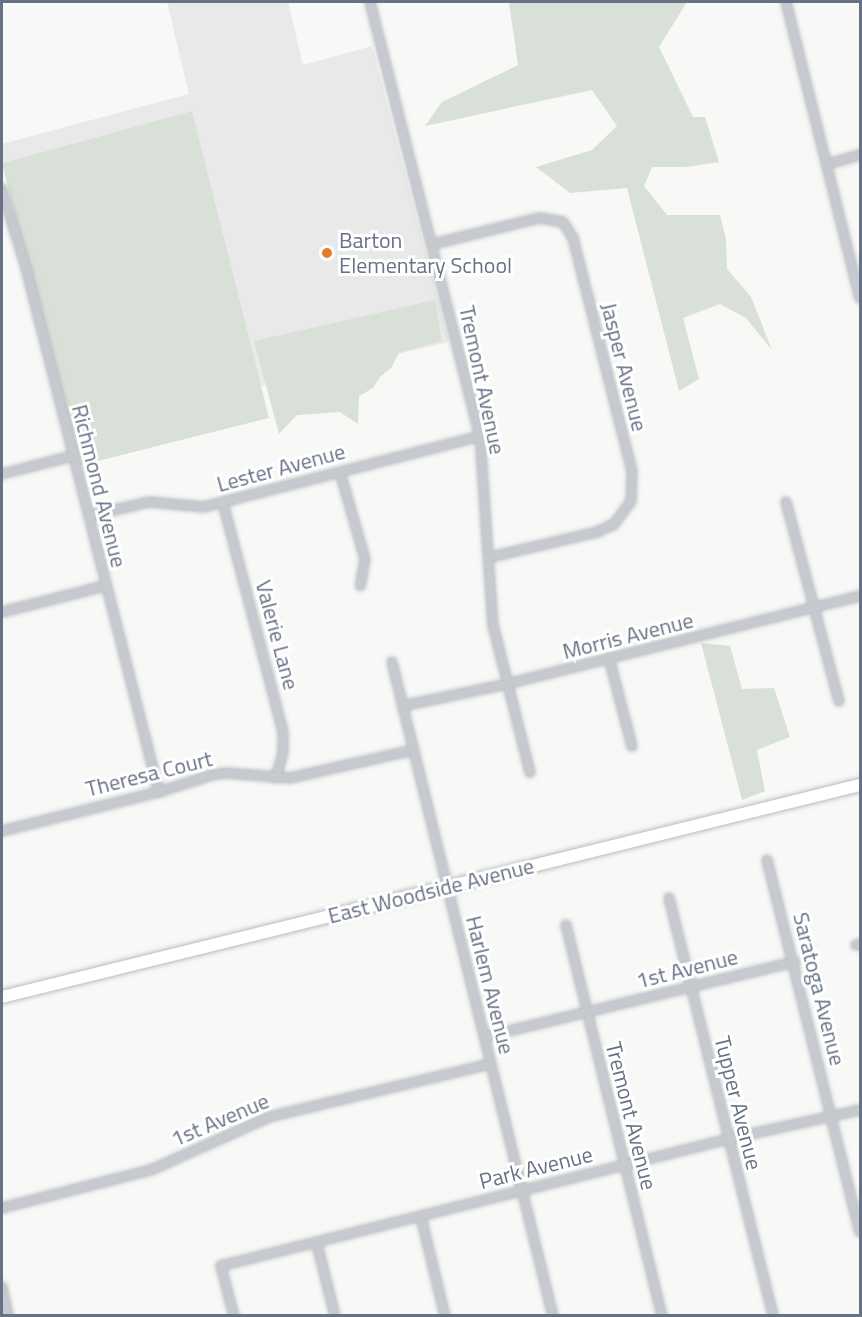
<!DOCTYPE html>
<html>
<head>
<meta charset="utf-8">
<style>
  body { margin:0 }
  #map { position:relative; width:862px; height:1317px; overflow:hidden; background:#f8f8f6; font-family:"Titillium Web",sans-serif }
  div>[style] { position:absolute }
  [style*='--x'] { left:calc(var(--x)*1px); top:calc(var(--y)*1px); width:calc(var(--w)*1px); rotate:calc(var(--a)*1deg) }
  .built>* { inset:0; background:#e9e9e9 }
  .green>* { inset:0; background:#d8e0d7 }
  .roads { filter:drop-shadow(0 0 2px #b8bcc2) drop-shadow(0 0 2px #b8bcc2) }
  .minor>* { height:8px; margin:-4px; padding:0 4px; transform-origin:4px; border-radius:4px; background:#c6c9cd }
  .secondary>* { height:12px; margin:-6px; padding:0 6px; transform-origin:6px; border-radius:6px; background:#fff }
  .dots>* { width:16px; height:16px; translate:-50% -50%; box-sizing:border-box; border:3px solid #fff; border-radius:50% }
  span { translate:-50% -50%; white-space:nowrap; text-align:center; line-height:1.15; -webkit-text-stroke:6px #fff; paint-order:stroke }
  .poi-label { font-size:22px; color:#677287 }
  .left { translate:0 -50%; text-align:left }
  .street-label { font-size:22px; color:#677287 }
  .frame { position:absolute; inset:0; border:3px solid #677287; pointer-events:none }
</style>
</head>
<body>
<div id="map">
  <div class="built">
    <div style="clip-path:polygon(167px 2px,288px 2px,303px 65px,372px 46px,449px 342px,260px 386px,192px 111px,2px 163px,2px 144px,189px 94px)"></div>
  </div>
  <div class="green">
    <div style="clip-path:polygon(509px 2px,687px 2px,659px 47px,693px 117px,705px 117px,719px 162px,686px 167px,652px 167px,644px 186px,667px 215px,720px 215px,726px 239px,727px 269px,751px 297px,772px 350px,746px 318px,720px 304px,683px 318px,699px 379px,679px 391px,627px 188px,570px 193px,536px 167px,592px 150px,617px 126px,592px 90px,425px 126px,442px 102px,518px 65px)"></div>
    <div style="clip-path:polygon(192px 111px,269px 418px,78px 466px,2px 163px)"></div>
    <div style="clip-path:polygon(435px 300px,442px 341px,399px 353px,391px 368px,380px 377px,373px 388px,359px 396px,358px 424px,340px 412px,297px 415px,279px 434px,254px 341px)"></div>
    <div style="clip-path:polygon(701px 643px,730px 646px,742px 689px,774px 688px,790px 737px,757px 750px,765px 791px,742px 800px)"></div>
  </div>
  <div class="roads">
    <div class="minor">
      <div style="--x:370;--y:2;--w:448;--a:75.8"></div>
      <div style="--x:480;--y:436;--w:189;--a:86.1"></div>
      <div style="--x:493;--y:625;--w:152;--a:75.9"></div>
      <div style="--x:786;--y:2;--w:305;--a:76"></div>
      <div style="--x:828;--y:164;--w:33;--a:-16"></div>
      <div style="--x:2;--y:189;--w:83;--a:73.1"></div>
      <div style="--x:26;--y:268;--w:541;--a:75.76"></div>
      <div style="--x:433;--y:244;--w:110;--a:-13.7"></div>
      <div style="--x:540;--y:218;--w:23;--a:10"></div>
      <div style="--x:563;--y:222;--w:19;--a:58"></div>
      <div style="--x:573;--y:238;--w:241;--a:75.8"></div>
      <div style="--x:632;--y:472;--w:29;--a:92"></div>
      <div style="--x:631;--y:501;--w:29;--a:126"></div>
      <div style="--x:614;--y:524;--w:19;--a:155"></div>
      <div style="--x:597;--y:532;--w:110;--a:166.8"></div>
      <div style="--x:340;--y:472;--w:91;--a:74"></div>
      <div style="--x:365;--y:559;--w:27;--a:100"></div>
      <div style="--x:2;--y:474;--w:72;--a:-14.4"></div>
      <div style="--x:786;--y:502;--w:206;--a:75.1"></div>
      <div style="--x:223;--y:503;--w:236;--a:75.3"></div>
      <div style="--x:283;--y:731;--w:21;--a:90"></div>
      <div style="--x:283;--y:752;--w:27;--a:105"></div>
      <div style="--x:89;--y:516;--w:62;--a:-13.1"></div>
      <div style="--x:149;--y:502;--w:55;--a:5.2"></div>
      <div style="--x:204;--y:507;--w:285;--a:-14.4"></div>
      <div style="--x:2;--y:612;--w:106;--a:-14.2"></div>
      <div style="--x:609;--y:658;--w:91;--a:75.4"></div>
      <div style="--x:392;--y:662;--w:674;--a:76.17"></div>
      <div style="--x:402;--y:706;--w:107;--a:-11.8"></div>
      <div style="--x:507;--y:684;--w:364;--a:-14"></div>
      <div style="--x:2;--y:831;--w:162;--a:-14"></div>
      <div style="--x:159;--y:792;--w:56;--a:-17.8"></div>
      <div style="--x:212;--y:775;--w:14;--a:-8"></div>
      <div style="--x:226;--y:773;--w:64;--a:4.5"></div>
      <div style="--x:290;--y:778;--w:126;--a:-12.8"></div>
      <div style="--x:767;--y:860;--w:383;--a:76"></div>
      <div style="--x:669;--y:898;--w:431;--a:76"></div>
      <div style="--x:566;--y:925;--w:403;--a:76.2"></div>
      <div style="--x:856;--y:945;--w:4;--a:-14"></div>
      <div style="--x:484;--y:1037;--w:320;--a:-13.6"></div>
      <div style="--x:2;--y:1208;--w:154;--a:-14.3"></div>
      <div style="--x:151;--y:1170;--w:129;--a:-24.2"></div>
      <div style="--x:269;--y:1117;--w:227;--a:-13.5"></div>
      <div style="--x:421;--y:1217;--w:102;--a:76.4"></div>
      <div style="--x:317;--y:1244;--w:74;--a:76"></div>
      <div style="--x:2;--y:1287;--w:30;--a:78"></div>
      <div style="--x:234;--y:1316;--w:52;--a:-104.6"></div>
      <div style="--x:221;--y:1266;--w:523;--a:-14.06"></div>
      <div style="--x:728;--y:1139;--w:135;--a:-12.4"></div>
    </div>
    <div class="secondary">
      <div style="--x:2;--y:997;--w:884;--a:-13.88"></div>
    </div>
  </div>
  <div class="dots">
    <div style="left:327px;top:253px;background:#e37c2b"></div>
  </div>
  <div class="poi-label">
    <span class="left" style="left:339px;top:253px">Barton<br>Elementary School</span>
  </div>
  <div class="street-label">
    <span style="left:624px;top:367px;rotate:76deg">Jasper Avenue</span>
    <span style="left:482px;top:380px;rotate:78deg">Tremont Avenue</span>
    <span style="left:281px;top:468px;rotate:-15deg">Lester Avenue</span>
    <span style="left:99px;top:486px;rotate:76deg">Richmond Avenue</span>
    <span style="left:277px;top:635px;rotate:75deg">Valerie Lane</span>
    <span style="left:628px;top:636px;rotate:-14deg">Morris Avenue</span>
    <span style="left:149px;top:774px;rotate:-14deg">Theresa Court</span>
    <span style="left:431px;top:891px;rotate:-14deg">East Woodside Avenue</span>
    <span style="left:687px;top:969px;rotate:-14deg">1st Avenue</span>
    <span style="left:490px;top:985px;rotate:76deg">Harlem Avenue</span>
    <span style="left:819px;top:989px;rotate:76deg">Saratoga Avenue</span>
    <span style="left:738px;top:1103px;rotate:76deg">Tupper Avenue</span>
    <span style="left:631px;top:1116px;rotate:76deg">Tremont Avenue</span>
    <span style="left:220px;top:1120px;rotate:-23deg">1st Avenue</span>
    <span style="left:536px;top:1168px;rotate:-14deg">Park Avenue</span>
  </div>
  <div class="frame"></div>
</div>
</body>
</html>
